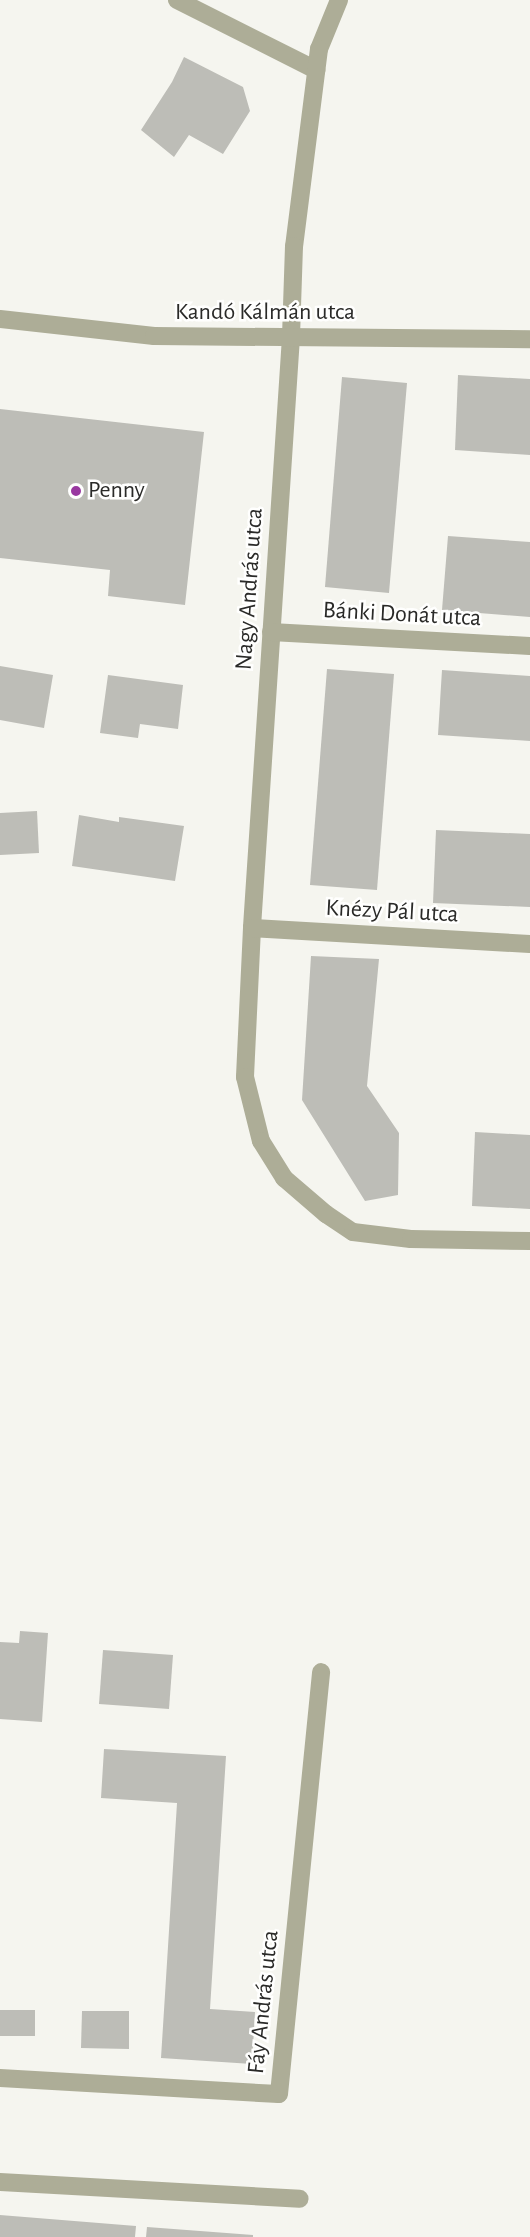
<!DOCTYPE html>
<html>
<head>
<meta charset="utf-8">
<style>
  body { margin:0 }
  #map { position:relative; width:530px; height:2237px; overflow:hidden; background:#f5f5ef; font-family:"Alegreya Sans",sans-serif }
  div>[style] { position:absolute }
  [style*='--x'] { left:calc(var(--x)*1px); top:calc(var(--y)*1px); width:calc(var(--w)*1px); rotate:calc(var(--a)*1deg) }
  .building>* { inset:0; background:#bdbdb7 }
  .street>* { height:18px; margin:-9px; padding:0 9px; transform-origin:9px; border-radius:9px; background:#adad97 }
  .dots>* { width:16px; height:16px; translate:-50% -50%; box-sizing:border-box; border:3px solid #fffffe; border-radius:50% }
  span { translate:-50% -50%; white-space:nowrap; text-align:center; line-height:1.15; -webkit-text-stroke:5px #fffffe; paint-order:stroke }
  .street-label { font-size:24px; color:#2a2a28 }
  .poi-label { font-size:24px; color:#2a2a28 }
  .left { translate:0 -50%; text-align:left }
</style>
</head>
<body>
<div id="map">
  <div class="building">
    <div style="clip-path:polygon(184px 57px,243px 87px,250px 111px,223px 154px,189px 135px,174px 157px,141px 130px,172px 82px)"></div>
    <div style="clip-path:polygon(458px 375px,530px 379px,530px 455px,455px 450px)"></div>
    <div style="clip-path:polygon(342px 377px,407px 383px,389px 593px,325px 587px)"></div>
    <div style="clip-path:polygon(0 409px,204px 432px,185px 605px,108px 596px,110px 570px,0 558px)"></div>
    <div style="clip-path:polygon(448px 536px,530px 542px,530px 617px,442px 610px)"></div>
    <div style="clip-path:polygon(0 666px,53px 675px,44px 728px,0 720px)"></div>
    <div style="clip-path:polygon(327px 669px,394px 674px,377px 890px,310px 885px)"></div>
    <div style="clip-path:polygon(442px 670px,530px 676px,530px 741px,438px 735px)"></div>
    <div style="clip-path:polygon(108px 675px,183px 685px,178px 729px,140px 724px,138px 738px,100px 733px)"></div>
    <div style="clip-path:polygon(37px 811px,39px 853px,0 855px,0 813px)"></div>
    <div style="clip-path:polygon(79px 815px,119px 822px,119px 817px,184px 826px,175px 881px,72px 866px)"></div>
    <div style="clip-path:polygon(436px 830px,530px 834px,530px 907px,433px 903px)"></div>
    <div style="clip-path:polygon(311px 956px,379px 959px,367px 1086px,399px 1133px,398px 1195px,365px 1201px,302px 1100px)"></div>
    <div style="clip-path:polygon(475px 1132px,530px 1135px,530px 1209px,472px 1206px)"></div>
    <div style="clip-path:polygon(20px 1631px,48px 1633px,42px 1722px,0 1719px,0 1642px,19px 1643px)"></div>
    <div style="clip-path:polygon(103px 1650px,173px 1655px,169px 1709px,99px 1704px)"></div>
    <div style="clip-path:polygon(104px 1749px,226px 1756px,210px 2009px,255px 2012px,252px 2064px,161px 2058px,177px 1803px,101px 1798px)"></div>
    <div style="clip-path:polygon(0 2010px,35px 2010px,35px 2036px,0 2036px)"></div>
    <div style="clip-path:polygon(82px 2011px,129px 2011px,129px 2049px,81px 2048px)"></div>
    <div style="clip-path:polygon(0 2215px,136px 2226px,135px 2237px,0 2237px)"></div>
    <div style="clip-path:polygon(147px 2227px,253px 2235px,253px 2237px,146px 2237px)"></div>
  </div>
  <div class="street">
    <div style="--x:177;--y:0;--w:156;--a:26.7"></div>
    <div style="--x:339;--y:0;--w:53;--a:112.2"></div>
    <div style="--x:319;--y:49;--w:199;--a:97.2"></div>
    <div style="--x:294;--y:246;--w:91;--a:91.9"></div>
    <div style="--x:291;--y:337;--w:592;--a:93.78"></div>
    <div style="--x:252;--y:928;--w:149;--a:92.7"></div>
    <div style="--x:245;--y:1077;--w:66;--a:76"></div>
    <div style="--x:261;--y:1141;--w:44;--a:58.1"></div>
    <div style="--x:284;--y:1178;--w:55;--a:40.6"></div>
    <div style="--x:326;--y:1214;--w:32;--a:34"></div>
    <div style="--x:353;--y:1232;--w:58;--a:6.9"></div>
    <div style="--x:411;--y:1239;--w:119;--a:1"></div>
    <div style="--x:0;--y:319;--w:155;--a:6.3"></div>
    <div style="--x:154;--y:336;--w:376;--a:0.5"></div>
    <div style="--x:271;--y:632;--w:259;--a:3.1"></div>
    <div style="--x:252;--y:928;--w:278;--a:3.3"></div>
    <div style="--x:0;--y:2078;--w:279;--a:3.3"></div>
    <div style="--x:279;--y:2094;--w:424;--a:-84.3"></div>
    <div style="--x:0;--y:2182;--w:300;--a:3.2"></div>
  </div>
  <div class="dots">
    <div style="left:76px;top:491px;background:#9938a0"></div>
  </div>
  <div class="street-label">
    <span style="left:265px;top:313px">Kandó Kálmán utca</span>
    <span style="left:250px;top:589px;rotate:-86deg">Nagy András utca</span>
    <span style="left:402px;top:615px;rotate:3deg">Bánki Donát utca</span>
    <span style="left:392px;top:912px;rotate:3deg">Knézy Pál utca</span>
    <span style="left:264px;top:2002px;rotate:-84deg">Fáy András utca</span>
  </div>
  <div class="poi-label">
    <span class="left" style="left:88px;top:491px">Penny</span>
  </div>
</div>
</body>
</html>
